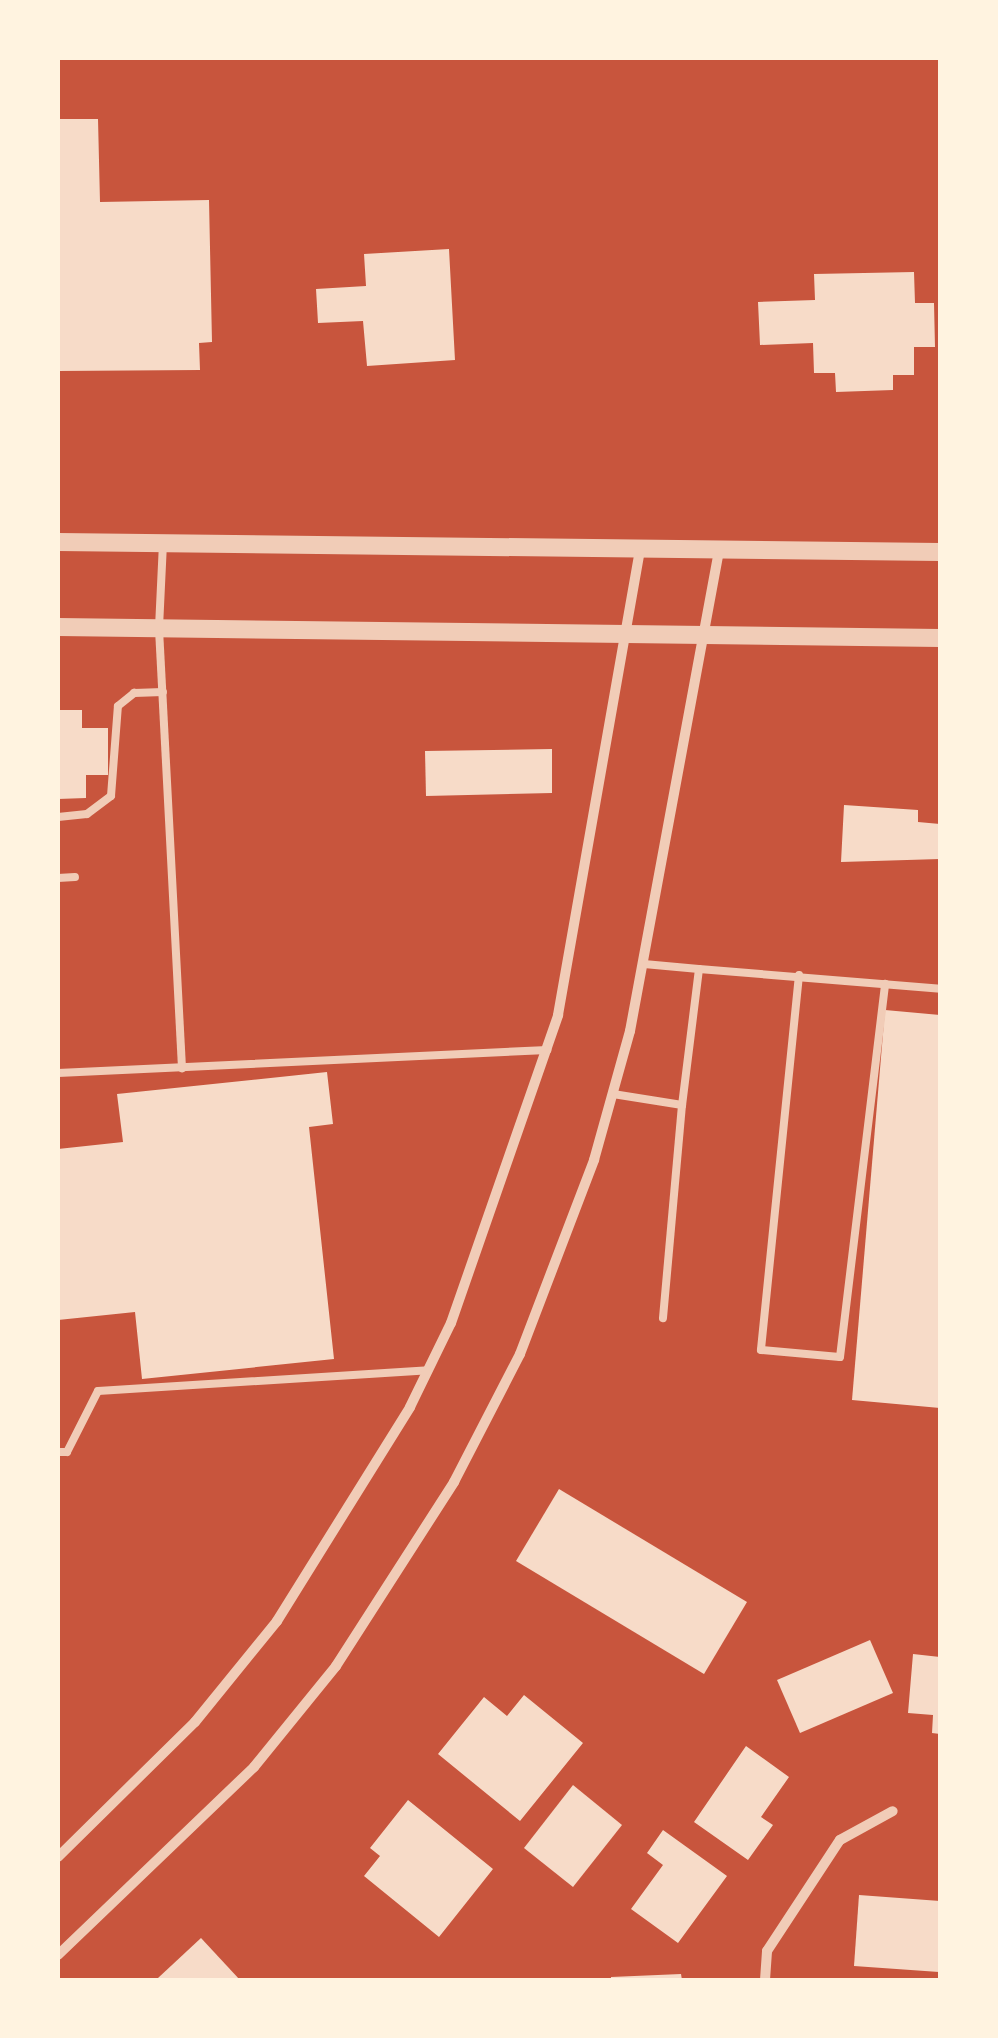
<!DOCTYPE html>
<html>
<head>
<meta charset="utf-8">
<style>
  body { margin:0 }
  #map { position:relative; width:998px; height:2038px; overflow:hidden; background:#c8553d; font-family:Commissioner,sans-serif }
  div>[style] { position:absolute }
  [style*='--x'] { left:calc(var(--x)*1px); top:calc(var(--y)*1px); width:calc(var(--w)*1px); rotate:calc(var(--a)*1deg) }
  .building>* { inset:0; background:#f7dbc8 }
  .service>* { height:8px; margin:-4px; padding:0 4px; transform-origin:4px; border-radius:4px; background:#f1ccb7 }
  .minor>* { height:10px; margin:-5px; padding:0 5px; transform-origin:5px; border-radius:5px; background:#f1ccb7 }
  .tertiary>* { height:18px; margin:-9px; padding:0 9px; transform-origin:9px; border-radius:9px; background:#f1ccb7 }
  span { translate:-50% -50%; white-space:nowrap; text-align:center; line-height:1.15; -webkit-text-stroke:8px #fff3e0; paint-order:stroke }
  .frame { position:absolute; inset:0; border:60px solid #fff3e0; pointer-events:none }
</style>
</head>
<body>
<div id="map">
  <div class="building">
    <div style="clip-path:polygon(58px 119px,98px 119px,100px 202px,209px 200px,212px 342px,199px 343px,200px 370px,58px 371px)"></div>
    <div style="clip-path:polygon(449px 249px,455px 360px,367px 366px,363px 321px,318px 323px,316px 289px,366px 286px,364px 254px)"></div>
    <div style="clip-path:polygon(914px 272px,915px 303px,934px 303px,935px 347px,914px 347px,914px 375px,893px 375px,893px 390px,836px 392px,835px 373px,814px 373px,813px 343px,760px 345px,758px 302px,815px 300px,814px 274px)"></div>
    <div style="clip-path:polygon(58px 710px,82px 710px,82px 728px,108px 728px,108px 775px,86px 775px,86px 798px,58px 799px)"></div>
    <div style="clip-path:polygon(552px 749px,552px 793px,426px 796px,425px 751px)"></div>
    <div style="clip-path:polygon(844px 805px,918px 810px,918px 822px,940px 824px,940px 859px,841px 862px)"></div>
    <div style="clip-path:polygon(885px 1010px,940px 1015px,940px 1408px,852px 1400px)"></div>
    <div style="clip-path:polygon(327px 1072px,333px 1124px,309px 1127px,334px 1359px,142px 1379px,135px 1312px,58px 1320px,58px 1149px,123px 1142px,117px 1094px)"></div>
    <div style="clip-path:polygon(559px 1489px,747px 1602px,704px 1674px,516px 1561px)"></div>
    <div style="clip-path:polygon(870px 1640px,893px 1693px,800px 1733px,777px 1680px)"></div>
    <div style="clip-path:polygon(913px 1654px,940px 1657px,940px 1734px,932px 1733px,933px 1715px,908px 1713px)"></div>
    <div style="clip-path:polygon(524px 1695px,583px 1743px,520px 1821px,438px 1754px,484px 1697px,507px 1716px)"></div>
    <div style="clip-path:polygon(746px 1746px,789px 1777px,761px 1817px,773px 1825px,748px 1860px,694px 1822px)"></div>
    <div style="clip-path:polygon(573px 1785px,622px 1825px,573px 1887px,524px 1848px)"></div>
    <div style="clip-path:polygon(408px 1800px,493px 1869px,439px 1937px,364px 1876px,380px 1856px,370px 1848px)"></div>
    <div style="clip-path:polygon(663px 1830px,727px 1876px,678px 1943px,631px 1909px,663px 1865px,647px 1853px)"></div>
    <div style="clip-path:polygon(859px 1895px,940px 1901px,939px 1972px,854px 1966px)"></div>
    <div style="clip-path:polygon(201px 1938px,240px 1980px,161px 1980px,158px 1978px)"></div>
    <div style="clip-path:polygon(681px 1974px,682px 1980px,611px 1980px,611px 1977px)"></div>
  </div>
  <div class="service">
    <div style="--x:163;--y:543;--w:86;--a:92.7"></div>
    <div style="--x:159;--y:629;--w:440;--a:87"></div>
    <div style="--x:58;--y:817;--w:29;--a:-6"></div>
    <div style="--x:87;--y:814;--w:30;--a:-37"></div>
    <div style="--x:111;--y:796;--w:90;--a:-85.6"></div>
    <div style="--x:118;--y:706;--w:21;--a:-39"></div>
    <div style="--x:134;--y:693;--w:29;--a:-2"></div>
    <div style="--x:58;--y:878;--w:17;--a:-3"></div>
    <div style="--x:644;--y:964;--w:55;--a:5.2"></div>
    <div style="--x:699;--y:969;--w:137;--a:97.1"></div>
    <div style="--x:699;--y:969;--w:242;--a:4.7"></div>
    <div style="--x:799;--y:975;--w:377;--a:95.8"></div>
    <div style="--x:761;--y:1350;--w:79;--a:5.1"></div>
    <div style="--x:840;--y:1357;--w:376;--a:-83.1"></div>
    <div style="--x:58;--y:1073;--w:490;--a:-2.7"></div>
    <div style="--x:613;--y:1094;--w:70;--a:9.1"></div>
    <div style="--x:682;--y:1105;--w:214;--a:95.1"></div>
    <div style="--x:58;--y:1452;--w:9;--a:0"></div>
    <div style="--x:67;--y:1452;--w:68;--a:-63.1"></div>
    <div style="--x:98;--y:1391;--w:331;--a:-3.6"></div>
  </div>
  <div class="minor">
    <div style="--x:58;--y:1857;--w:192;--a:-44.6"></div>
    <div style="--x:195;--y:1722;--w:130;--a:-50.9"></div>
    <div style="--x:277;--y:1621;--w:252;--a:-58.1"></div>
    <div style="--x:410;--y:1407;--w:93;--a:-64"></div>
    <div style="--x:451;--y:1323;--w:326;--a:-70.8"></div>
    <div style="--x:558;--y:1015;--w:473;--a:-80"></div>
    <div style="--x:58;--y:1955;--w:272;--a:-43.8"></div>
    <div style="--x:254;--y:1767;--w:130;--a:-50.9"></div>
    <div style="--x:336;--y:1666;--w:219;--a:-57.3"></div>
    <div style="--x:454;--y:1482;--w:144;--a:-62.7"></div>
    <div style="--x:520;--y:1354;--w:208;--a:-69.1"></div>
    <div style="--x:594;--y:1160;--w:134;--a:-74.4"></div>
    <div style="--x:630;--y:1031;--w:490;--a:-79.5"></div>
    <div style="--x:765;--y:1980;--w:29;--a:-86"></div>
    <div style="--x:767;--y:1951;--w:133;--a:-56.7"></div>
    <div style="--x:840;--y:1840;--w:60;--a:-28.7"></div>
  </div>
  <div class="tertiary">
    <div style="--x:58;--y:542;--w:882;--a:0.65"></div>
    <div style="--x:58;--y:627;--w:882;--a:0.71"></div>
  </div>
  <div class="frame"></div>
</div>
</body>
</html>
